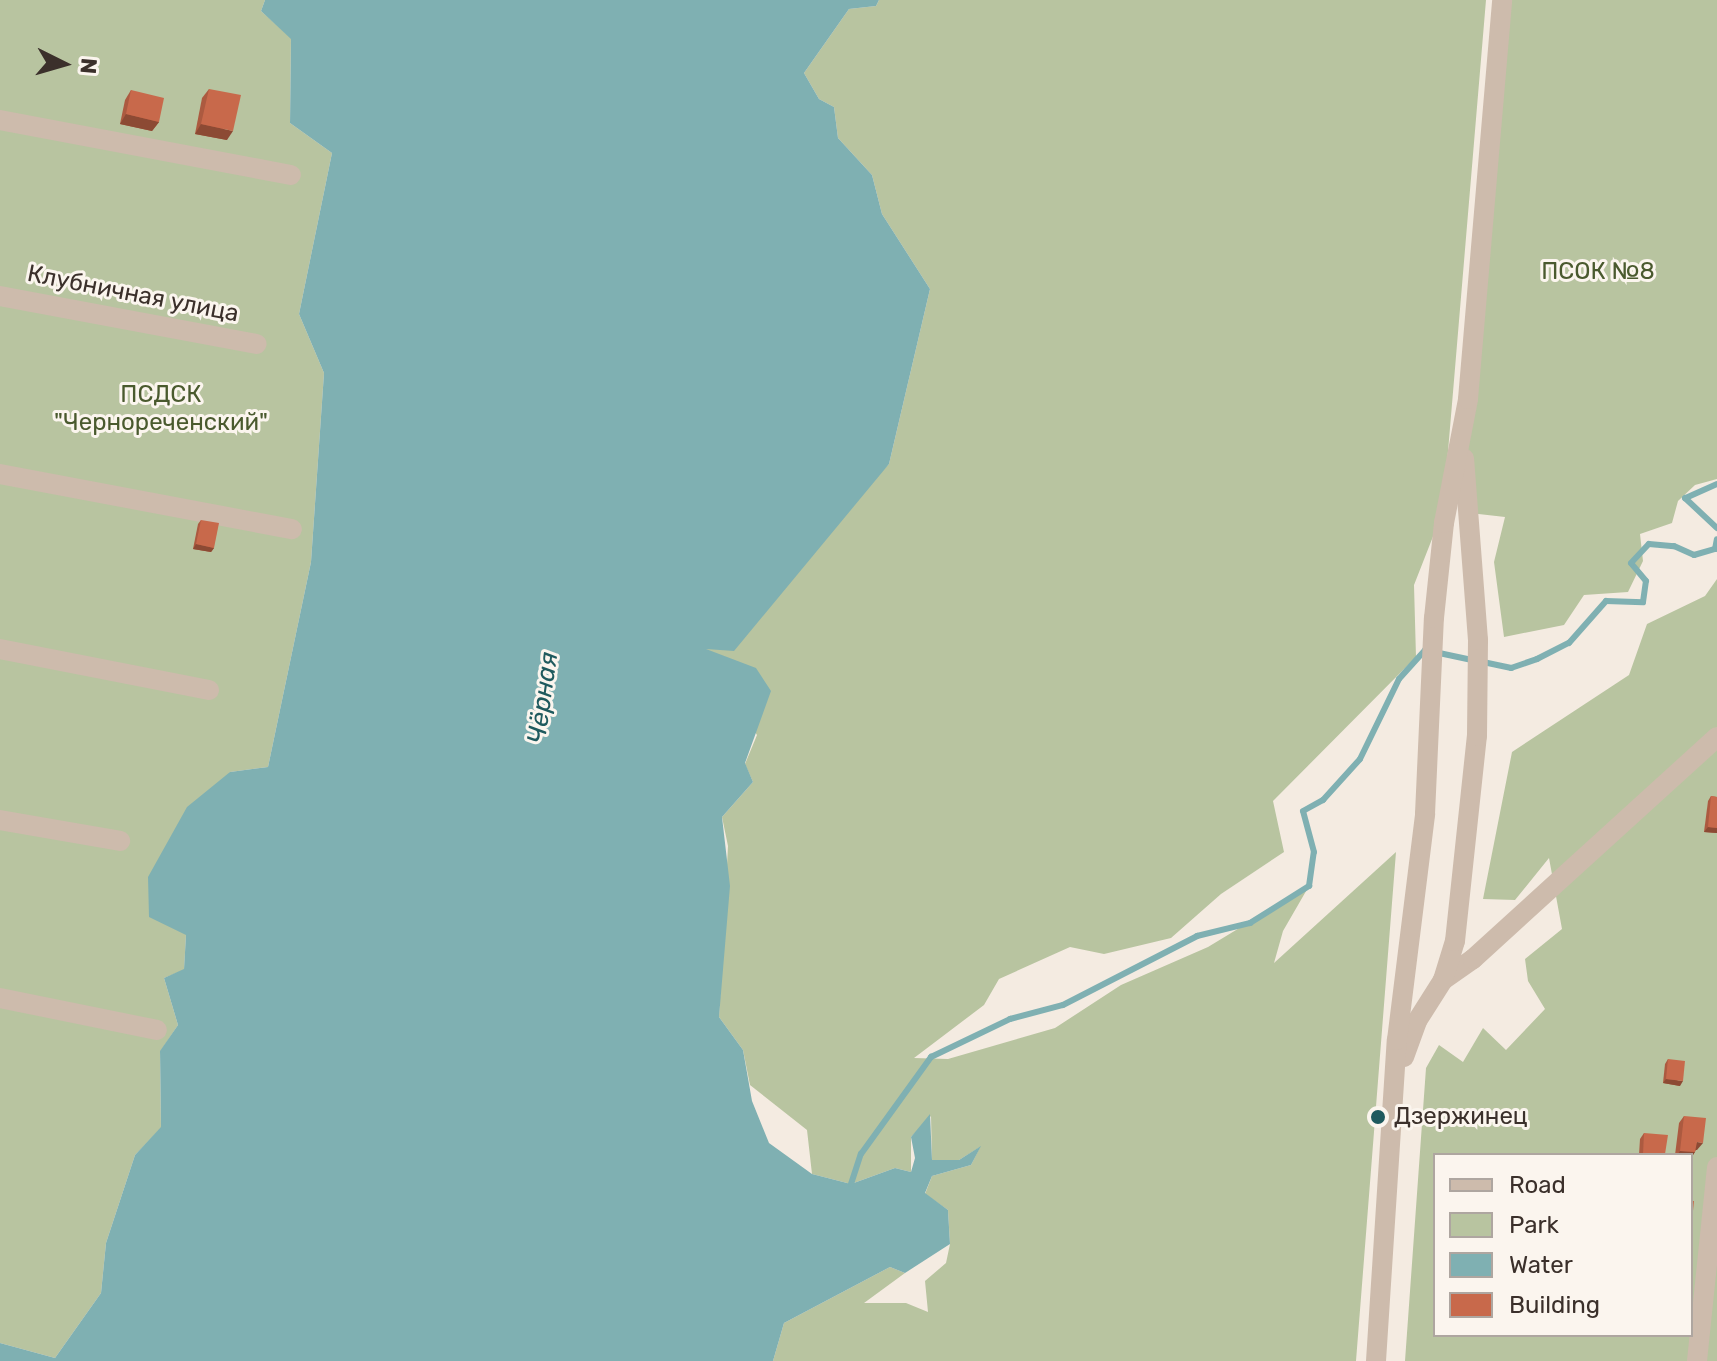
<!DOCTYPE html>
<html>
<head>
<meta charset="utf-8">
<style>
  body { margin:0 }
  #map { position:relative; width:1717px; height:1361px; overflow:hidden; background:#f4ebe1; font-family:Rubik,sans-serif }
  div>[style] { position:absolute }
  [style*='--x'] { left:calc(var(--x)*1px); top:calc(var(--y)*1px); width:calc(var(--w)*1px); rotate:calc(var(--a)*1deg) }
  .green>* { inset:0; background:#b8c4a0 }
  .water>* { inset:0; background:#7fb0b2 }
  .stream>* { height:6px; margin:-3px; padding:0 3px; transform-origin:3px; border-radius:3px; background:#7fb0b2 }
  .street>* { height:20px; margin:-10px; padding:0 10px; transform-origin:10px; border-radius:10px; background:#cdbbac }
  .wall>* { inset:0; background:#ac5a40 }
  .shaded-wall>* { inset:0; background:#8c4a34 }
  .building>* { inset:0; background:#c8694b }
  .dots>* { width:22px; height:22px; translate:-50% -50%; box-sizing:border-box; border:4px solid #fbf5ee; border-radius:50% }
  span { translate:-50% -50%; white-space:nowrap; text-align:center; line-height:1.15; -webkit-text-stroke:6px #fbf5ee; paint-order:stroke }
  .park-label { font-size:24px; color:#4a5a2e }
  .street-label { font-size:24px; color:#3b302b }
  .poi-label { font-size:24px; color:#3b302b }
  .left { translate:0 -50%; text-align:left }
  .water-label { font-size:26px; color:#1f5a5e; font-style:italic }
  .legend { position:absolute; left:1433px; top:1153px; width:260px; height:184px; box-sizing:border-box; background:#fbf5ee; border:2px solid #aea6a0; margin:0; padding:10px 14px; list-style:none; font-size:24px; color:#3b302b }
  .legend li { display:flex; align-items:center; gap:16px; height:40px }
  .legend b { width:40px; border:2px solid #aea6a0 }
  .north { position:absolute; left:24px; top:24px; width:80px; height:80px; -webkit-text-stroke:6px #fbf5ee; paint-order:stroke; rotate:95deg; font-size:22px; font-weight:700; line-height:32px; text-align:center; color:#3b302b }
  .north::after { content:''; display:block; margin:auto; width:28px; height:36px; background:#3b302b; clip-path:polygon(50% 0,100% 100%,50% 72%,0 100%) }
</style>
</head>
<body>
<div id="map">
  <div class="green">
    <div style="clip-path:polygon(0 0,265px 0,261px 11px,291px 38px,290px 123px,332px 153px,299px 314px,324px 373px,311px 562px,268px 767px,230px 772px,186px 935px,184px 970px,164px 978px,178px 1025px,160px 1052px,161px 1128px,135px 1155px,106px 1243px,101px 1293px,55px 1358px,0 1343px)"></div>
    <div style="clip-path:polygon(879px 0,1486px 0,1443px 511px,1414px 585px,1416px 657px,1273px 801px,1284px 852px,1221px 894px,1171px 938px,1104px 954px,1070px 947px,999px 979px,984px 1005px,914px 1058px,948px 1059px,1055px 1028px,1121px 985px,1208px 947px,1309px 886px,1283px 931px,1274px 963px,1396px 852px,1356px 1361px,773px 1361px,784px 1323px,890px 1267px,905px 1273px,864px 1303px,906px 1303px,928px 1312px,925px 1281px,946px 1263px,950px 1244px,948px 1210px,925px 1194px,932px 1176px,971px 1165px,980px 1147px,959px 1160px,932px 1160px,931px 1116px,911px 1137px,911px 1172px,895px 1168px,851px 1184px,812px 1174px,807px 1130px,750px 1085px,743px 1050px,719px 1017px,728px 846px,722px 817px,753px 782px,745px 764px,757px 735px,701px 648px,889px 464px,930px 289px,882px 214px,872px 175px,838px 138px,834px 107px,819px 99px,804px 73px,849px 9px,876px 6px)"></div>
    <div style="clip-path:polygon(1498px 0,1717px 0,1717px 479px,1695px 485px,1678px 501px,1672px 523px,1640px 534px,1643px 561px,1628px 592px,1584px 595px,1564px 625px,1504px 637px,1494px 562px,1505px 517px,1461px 512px)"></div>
    <div style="clip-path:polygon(evenodd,1717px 579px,1717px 1361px,1405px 1361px,1426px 1068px,1439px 1045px,1463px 1062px,1483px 1028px,1506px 1050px,1545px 1009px,1528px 981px,1525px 959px,1562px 929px,1549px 858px,1515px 900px,1483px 899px,1512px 752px,1629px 675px,1647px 624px,1705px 596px,1717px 579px,1435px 1155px,1691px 1155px,1691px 1335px,1435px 1335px,1435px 1155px)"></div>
  </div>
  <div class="water">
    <div style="clip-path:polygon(265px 0,879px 0,876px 6px,849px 9px,804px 73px,819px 99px,834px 107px,838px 138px,872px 175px,882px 214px,930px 289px,889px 464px,734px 651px,706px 649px,756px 668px,771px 691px,745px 763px,753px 782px,722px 817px,730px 886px,719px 1017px,743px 1050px,752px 1101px,769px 1143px,812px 1174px,851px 1184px,895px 1168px,911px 1172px,915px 1158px,911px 1137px,930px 1114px,932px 1160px,959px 1160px,981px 1146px,971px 1165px,932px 1176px,925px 1193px,948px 1210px,950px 1244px,905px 1273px,890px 1267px,784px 1323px,773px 1361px,0 1361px,0 1343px,55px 1358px,101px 1293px,106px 1243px,135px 1155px,161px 1127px,160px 1051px,178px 1025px,164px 978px,184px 969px,186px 935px,149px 917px,148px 877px,187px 807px,230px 772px,268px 767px,311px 562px,324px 373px,299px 314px,332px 153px,290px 123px,291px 39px,261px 11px)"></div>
  </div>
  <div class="stream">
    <div style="--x:1717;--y:484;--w:35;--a:156"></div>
    <div style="--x:1685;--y:498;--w:44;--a:43.2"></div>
    <div style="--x:1483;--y:662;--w:29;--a:12"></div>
    <div style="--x:1511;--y:668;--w:28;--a:-19"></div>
    <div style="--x:1537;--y:659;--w:36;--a:-27"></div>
    <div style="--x:1569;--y:643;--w:56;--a:-48.6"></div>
    <div style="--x:1606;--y:601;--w:37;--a:2"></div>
    <div style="--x:1643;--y:602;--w:21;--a:-82"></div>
    <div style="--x:1646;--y:581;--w:23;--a:-130"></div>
    <div style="--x:1631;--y:563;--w:26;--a:-47"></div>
    <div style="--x:1649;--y:544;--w:25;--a:5"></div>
    <div style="--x:1674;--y:546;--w:22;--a:24"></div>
    <div style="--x:1694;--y:555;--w:22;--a:-16"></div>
    <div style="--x:1715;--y:549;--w:10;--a:-79"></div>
    <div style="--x:851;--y:1184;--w:32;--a:-72"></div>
    <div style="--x:861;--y:1154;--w:120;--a:-54.2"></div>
    <div style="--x:931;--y:1057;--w:88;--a:-25.7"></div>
    <div style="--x:1010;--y:1019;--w:55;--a:-14.8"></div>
    <div style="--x:1063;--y:1005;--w:151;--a:-27.2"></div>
    <div style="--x:1197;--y:936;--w:55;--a:-13.8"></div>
    <div style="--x:1250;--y:923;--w:70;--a:-32.1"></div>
    <div style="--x:1309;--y:886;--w:34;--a:-82"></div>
    <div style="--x:1314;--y:852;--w:42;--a:-105"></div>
    <div style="--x:1303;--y:811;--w:23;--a:-29"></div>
    <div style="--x:1323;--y:800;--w:55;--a:-47.9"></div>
    <div style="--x:1360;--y:759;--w:89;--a:-64"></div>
    <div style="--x:1399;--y:679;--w:39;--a:-48"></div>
    <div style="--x:1425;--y:650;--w:48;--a:12"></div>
  </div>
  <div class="street">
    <div style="--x:0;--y:120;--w:296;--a:10.7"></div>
    <div style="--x:0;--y:296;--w:261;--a:10.6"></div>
    <div style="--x:0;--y:474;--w:297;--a:10.7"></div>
    <div style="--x:0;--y:649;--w:213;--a:11.1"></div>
    <div style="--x:0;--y:820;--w:122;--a:9.9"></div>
    <div style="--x:1443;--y:980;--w:37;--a:-35"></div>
    <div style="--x:1473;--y:959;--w:330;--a:-42.3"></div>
    <div style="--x:0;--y:998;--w:160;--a:11.5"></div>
    <div style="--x:1404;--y:1057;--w:38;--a:-70"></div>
    <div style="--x:1417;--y:1021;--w:49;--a:-57.6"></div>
    <div style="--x:1443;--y:980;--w:41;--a:-72.9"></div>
    <div style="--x:1455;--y:941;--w:206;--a:-83.9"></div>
    <div style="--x:1477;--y:736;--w:96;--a:-89.4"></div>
    <div style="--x:1478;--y:640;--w:182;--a:-94.4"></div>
    <div style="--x:1376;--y:1361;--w:322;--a:-86.3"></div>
    <div style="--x:1397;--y:1040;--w:228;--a:-82.9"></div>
    <div style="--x:1425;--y:814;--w:196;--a:-87.4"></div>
    <div style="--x:1434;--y:618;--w:96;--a:-84"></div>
    <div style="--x:1444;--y:523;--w:126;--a:-79"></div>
    <div style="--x:1468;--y:399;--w:400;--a:-85.1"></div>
    <div style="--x:1697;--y:1361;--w:195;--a:-84.1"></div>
  </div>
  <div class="wall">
    <div style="clip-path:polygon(209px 89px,227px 140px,195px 134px,202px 98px)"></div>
    <div style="clip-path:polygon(131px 90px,159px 122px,152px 131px,120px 124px,125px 100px)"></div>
    <div style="clip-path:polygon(201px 520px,214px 548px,211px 552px,193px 549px,198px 524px)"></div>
    <div style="clip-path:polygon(1711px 796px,1717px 797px,1717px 833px,1704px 832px,1708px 801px)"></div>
    <div style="clip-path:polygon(1668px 1059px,1680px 1086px,1663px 1083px,1665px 1064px)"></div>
    <div style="clip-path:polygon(1684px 1116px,1697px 1150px,1696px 1150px,1691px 1158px,1691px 1155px,1675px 1155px,1679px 1123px)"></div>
    <div style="clip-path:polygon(1644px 1133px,1664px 1155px,1639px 1155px,1640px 1139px)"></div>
  </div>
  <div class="shaded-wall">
    <div style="clip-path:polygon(126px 114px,159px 122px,152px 131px,120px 124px)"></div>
    <div style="clip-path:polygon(201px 124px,233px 131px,227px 140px,195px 134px)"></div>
    <div style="clip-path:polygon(196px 544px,214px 548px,211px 552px,193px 549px)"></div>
    <div style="clip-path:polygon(1708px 827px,1717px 828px,1717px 833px,1704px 832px)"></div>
    <div style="clip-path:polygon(1666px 1079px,1683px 1081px,1680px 1086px,1663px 1083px)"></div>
    <div style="clip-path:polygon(1697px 1142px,1703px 1143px,1697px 1150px,1691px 1150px)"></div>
    <div style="clip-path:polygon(1680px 1151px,1695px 1152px,1691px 1158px,1691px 1155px,1677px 1155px)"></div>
  </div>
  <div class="building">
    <div style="clip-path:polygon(209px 89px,241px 95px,233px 131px,201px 124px)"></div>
    <div style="clip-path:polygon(131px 90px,164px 98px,159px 122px,126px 114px)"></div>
    <div style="clip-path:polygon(201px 520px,219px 523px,214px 548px,196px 544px)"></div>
    <div style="clip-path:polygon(1711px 796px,1717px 797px,1717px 828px,1708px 827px)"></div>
    <div style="clip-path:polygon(1668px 1059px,1685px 1061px,1683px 1081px,1666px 1079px)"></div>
    <div style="clip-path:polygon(1684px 1116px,1706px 1118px,1703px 1143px,1697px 1142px,1695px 1152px,1680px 1151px)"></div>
    <div style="clip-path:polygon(1644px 1133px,1668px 1135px,1665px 1154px,1643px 1155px)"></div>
    <div style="clip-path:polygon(1691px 1201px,1694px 1201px,1692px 1220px,1691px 1220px)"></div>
  </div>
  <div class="dots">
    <div style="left:1378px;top:1117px;background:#1f5a5e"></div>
  </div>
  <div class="park-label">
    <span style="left:1598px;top:272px">ПСОК №8</span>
    <span style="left:161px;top:409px">ПСДСК<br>"Чернореченский"</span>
  </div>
  <div class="street-label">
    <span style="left:133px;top:294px;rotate:11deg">Клубничная улица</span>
  </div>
  <div class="poi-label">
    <span class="left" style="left:1394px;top:1117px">Дзержинец</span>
  </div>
  <div class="water-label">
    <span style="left:543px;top:698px;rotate:-82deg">Чёрная</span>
  </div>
  <ul class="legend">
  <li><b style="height:10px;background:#cdbbac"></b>Road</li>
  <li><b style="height:22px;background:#b8c4a0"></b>Park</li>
  <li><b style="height:22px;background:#7fb0b2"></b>Water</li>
  <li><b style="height:22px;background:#c8694b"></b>Building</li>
  </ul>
  <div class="north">N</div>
</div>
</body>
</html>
